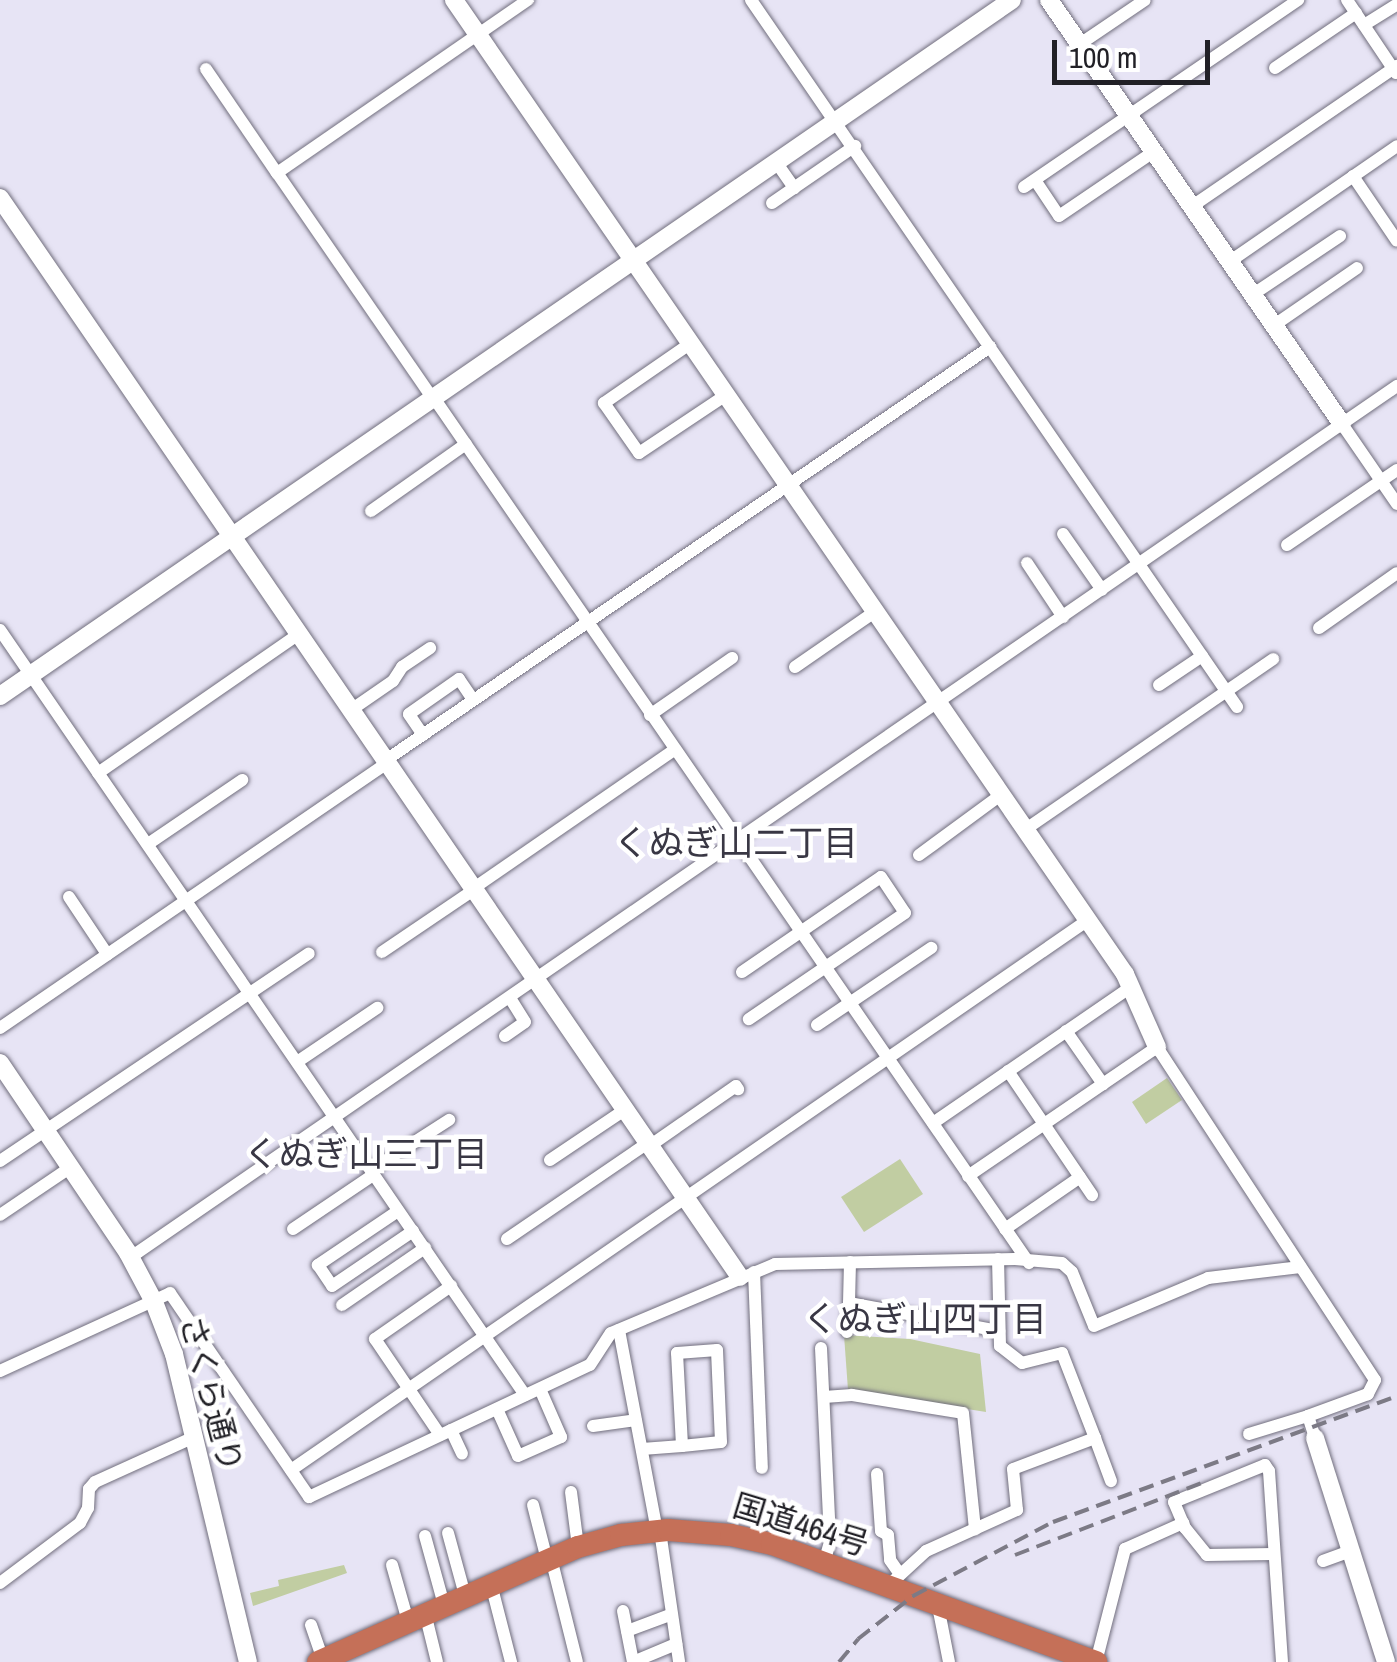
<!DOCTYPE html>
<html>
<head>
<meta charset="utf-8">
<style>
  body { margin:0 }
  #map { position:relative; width:1397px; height:1662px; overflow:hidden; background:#e7e4f5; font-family:"Archivo Narrow","Noto Sans JP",sans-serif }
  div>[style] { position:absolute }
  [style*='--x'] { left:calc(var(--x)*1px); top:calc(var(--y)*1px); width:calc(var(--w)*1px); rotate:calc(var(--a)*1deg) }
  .green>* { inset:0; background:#c1cda2 }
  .roads { filter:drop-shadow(0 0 2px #716e7d) drop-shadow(0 0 2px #716e7d) }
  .street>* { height:12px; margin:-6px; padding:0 6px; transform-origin:6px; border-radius:6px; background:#fff }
  .secondary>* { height:18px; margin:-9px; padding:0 9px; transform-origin:9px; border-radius:9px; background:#fff }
  .highway>* { height:22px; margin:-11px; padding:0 11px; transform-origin:11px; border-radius:11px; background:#c57058 }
  .rail>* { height:4px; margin-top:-2px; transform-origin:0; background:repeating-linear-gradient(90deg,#7c7a85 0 15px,transparent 0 23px) }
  span { translate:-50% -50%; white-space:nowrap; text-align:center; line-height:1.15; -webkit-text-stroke:9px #fff; paint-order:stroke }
  .street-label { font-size:32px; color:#212026 }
  .neighbourhood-label { font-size:35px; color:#393744 }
  .scale { position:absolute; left:1052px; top:40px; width:158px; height:45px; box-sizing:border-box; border:5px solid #212026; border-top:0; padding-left:12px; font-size:30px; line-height:35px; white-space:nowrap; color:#212026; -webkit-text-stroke:8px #fff; paint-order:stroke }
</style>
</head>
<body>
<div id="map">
  <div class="green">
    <div style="clip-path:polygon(1167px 1078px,1182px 1100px,1146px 1124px,1132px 1102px)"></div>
    <div style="clip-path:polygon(900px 1159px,923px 1194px,864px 1232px,841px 1197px)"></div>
    <div style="clip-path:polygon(844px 1335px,910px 1339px,980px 1354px,986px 1412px,848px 1390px)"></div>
    <div style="clip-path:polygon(344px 1565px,347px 1573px,253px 1606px,250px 1593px,279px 1586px,278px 1580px)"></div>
  </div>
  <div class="roads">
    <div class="street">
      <div style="--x:751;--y:0;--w:858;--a:55.49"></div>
      <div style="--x:1347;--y:0;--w:88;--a:56.1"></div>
      <div style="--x:1364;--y:25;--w:39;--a:-32"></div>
      <div style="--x:1080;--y:44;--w:78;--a:-34.1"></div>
      <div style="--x:1275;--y:68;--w:98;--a:-34.2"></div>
      <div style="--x:206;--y:69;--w:126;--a:55.7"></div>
      <div style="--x:776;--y:162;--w:32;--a:55"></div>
      <div style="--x:1353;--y:176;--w:78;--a:55.9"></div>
      <div style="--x:1035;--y:180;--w:43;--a:56.3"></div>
      <div style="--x:1059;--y:216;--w:114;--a:-34.2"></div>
      <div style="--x:1024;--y:187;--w:332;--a:-34.3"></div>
      <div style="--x:772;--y:203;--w:101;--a:-34.5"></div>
      <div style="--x:1191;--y:207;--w:250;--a:-34.4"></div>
      <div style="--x:1229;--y:262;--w:204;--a:-34.6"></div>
      <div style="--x:1252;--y:295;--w:106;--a:-33.8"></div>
      <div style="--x:1273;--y:326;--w:102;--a:-34.6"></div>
      <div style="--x:691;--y:343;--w:106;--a:145.4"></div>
      <div style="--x:604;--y:403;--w:61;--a:55"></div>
      <div style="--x:639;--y:453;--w:105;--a:-33.7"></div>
      <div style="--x:434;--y:398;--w:1050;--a:55.48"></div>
      <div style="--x:433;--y:399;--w:275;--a:-124.6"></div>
      <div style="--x:277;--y:173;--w:305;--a:-34.6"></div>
      <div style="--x:1342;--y:424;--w:97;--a:55.5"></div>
      <div style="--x:371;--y:511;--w:116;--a:-35.2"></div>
      <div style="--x:1063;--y:534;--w:68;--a:55.1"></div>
      <div style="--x:1287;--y:545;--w:133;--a:-34.3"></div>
      <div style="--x:1027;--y:563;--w:65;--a:56.3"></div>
      <div style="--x:1319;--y:628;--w:95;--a:-35.2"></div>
      <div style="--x:0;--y:630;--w:928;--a:55.54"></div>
      <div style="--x:795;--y:667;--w:98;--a:-34.7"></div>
      <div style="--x:1159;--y:685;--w:52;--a:-34"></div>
      <div style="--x:351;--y:710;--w:51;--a:-34.6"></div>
      <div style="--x:393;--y:681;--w:17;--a:-57"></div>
      <div style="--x:402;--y:667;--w:34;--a:-34"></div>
      <div style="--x:650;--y:715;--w:100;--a:-34.8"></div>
      <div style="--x:423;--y:735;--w:25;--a:-124"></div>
      <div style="--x:409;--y:714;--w:61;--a:-35"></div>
      <div style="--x:459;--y:679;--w:25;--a:56"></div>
      <div style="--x:386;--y:760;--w:732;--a:-34.36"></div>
      <div style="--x:98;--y:773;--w:244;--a:-34.7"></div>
      <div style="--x:1026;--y:829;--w:300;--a:-34.5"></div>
      <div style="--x:148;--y:844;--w:114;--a:-34.2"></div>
      <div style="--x:919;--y:855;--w:103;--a:-36.3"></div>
      <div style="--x:474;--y:888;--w:243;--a:-34.6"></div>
      <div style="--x:69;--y:897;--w:69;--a:56.3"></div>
      <div style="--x:382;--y:952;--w:112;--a:-34.1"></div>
      <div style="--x:742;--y:972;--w:168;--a:-34.4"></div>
      <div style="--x:881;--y:877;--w:43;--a:56.3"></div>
      <div style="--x:905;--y:913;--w:189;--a:145.8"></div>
      <div style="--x:817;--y:1025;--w:138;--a:-34"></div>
      <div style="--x:0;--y:1028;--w:470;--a:-34.4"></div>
      <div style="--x:1066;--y:1031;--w:65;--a:55.1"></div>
      <div style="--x:505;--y:1036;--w:24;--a:-35"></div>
      <div style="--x:525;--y:1022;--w:28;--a:-122"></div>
      <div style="--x:297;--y:1062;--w:97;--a:-34"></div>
      <div style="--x:1008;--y:1071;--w:150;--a:55.9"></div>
      <div style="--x:933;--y:1123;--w:242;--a:-34.5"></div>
      <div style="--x:651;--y:1145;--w:103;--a:-34.8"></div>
      <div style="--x:736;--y:1086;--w:4;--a:56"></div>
      <div style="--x:550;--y:1160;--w:92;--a:-33.9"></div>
      <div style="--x:0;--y:1161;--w:372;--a:-33.9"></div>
      <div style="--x:371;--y:1170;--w:93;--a:-32.7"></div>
      <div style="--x:968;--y:1176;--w:229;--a:-34.3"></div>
      <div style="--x:1157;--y:1047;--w:398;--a:56.8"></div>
      <div style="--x:1375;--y:1380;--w:16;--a:117"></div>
      <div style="--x:1368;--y:1394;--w:64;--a:159.9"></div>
      <div style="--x:1308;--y:1416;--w:23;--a:72"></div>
      <div style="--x:398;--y:1211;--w:97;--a:146"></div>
      <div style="--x:318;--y:1265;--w:25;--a:56"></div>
      <div style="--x:332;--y:1286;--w:98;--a:-34.2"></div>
      <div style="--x:0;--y:1215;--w:86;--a:-34.1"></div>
      <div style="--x:293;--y:1229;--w:97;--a:-34"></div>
      <div style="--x:1005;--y:1229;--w:91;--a:-34.7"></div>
      <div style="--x:507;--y:1239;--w:172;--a:-34.3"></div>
      <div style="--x:131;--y:1257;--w:1537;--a:-34.53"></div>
      <div style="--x:850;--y:1262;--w:41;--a:91.4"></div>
      <div style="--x:849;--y:1303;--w:153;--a:10.6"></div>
      <div style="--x:754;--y:1272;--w:196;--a:87.7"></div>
      <div style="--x:342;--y:1305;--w:101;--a:-34.5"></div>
      <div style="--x:619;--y:1330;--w:205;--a:79.3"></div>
      <div style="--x:847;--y:1332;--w:29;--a:-86"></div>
      <div style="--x:821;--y:1348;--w:194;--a:87.3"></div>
      <div style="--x:830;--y:1542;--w:22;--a:106"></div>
      <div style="--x:0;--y:1371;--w:187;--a:-24.6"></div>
      <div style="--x:170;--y:1293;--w:247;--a:55.7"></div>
      <div style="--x:309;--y:1497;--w:310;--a:-25.2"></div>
      <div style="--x:590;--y:1365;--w:38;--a:-57"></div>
      <div style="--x:611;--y:1333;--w:178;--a:-22.8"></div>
      <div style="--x:775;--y:1264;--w:240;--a:-1.2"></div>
      <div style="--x:1015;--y:1259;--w:47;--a:4.9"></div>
      <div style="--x:1062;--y:1263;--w:13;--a:42"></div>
      <div style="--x:1072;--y:1272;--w:58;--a:67.8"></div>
      <div style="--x:1094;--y:1326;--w:124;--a:-22.8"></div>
      <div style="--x:1208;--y:1278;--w:93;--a:-6.8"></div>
      <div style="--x:824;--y:1397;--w:28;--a:-4"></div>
      <div style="--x:852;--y:1395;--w:112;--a:9.2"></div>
      <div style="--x:963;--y:1413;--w:117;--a:84.1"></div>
      <div style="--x:497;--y:1409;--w:51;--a:65.9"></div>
      <div style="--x:518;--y:1456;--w:47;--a:-23.8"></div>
      <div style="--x:561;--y:1437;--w:52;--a:-113.6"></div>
      <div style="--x:593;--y:1426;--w:43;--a:-7.9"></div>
      <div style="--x:451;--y:1430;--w:26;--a:65"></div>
      <div style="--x:1249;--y:1434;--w:62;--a:-17"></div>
      <div style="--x:440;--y:1435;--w:116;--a:-124.1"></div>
      <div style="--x:375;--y:1339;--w:93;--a:-34.9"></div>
      <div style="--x:1095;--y:1438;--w:46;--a:69.6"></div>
      <div style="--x:642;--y:1449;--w:40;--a:-4.3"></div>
      <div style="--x:682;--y:1446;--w:39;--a:-6"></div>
      <div style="--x:721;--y:1442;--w:92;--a:-92.5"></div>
      <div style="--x:717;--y:1350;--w:40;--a:175.7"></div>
      <div style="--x:677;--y:1353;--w:93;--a:86.9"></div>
      <div style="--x:291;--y:1470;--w:968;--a:-34.61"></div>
      <div style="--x:877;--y:1474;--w:57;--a:86"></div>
      <div style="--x:881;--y:1531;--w:8;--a:30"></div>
      <div style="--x:888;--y:1535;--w:25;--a:85"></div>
      <div style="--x:890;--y:1560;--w:16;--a:55"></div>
      <div style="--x:571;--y:1492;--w:55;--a:82.7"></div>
      <div style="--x:533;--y:1505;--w:57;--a:75.7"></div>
      <div style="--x:660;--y:1531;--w:132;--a:81.7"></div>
      <div style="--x:448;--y:1533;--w:64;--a:74.7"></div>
      <div style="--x:425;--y:1536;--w:72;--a:74.6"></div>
      <div style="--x:1273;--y:1554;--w:66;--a:179.1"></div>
      <div style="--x:1207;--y:1555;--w:35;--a:-129"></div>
      <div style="--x:1185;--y:1528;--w:28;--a:-113"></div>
      <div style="--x:1174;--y:1502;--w:98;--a:-22.1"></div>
      <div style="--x:1265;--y:1465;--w:7;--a:56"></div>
      <div style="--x:1269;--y:1471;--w:191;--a:86.1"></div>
      <div style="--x:551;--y:1558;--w:107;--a:76"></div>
      <div style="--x:1323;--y:1561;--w:30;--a:-20"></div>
      <div style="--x:392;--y:1565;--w:58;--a:74.1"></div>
      <div style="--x:0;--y:1583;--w:100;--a:-36.9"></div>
      <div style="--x:80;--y:1523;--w:17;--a:-62"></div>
      <div style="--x:88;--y:1508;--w:19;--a:-87"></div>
      <div style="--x:89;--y:1489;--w:9;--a:-49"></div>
      <div style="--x:95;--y:1482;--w:109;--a:-24.4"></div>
      <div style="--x:491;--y:1584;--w:81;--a:75.6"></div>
      <div style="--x:888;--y:1586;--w:52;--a:-42.6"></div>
      <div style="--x:926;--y:1551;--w:100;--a:-24.3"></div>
      <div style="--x:1017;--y:1510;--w:41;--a:-95.6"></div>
      <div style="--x:1013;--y:1469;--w:88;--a:-20.7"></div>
      <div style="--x:1095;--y:1438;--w:91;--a:-111.2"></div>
      <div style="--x:1062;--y:1353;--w:41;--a:166"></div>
      <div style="--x:1022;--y:1363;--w:28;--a:-142"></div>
      <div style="--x:1000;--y:1346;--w:87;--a:-91.3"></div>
      <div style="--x:938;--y:1606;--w:57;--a:78.9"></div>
      <div style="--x:623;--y:1611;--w:52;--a:78.9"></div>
      <div style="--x:425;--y:1613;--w:50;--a:76.2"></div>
      <div style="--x:311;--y:1625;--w:37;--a:71"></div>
      <div style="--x:627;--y:1631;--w:46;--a:-20.4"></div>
      <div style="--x:633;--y:1662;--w:47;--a:-22.7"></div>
      <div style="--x:1096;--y:1662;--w:117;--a:-75.6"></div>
      <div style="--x:1125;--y:1549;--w:64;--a:-24.1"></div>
    </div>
    <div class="secondary">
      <div style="--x:454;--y:0;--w:1183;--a:55.44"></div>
      <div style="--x:1125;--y:974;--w:80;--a:66.3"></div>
      <div style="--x:1049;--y:0;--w:515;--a:55.35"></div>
      <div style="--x:0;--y:198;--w:1308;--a:55.56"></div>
      <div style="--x:0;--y:696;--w:1228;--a:-34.52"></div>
      <div style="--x:0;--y:1063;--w:229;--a:56"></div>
      <div style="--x:128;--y:1253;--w:55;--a:62"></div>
      <div style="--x:154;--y:1302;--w:56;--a:69"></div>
      <div style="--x:174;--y:1354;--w:317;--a:76.5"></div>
      <div style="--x:1315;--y:1438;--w:235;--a:72.4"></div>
    </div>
    <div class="highway">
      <div style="--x:318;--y:1662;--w:284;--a:-23.9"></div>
      <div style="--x:578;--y:1547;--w:45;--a:-15.6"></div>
      <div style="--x:621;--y:1535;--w:47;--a:-6.1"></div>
      <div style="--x:668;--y:1530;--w:63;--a:4.5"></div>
      <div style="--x:731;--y:1535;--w:42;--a:12.4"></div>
      <div style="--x:772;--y:1544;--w:345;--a:20"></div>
    </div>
  </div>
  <div class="rail">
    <div style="--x:1015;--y:1555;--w:206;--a:-21.1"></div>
    <div style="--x:839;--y:1662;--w:30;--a:-50"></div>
    <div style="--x:858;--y:1639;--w:70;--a:-38"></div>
    <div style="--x:913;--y:1596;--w:158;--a:-27.9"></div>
    <div style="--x:1053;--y:1522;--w:366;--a:-20.1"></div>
  </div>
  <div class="street-label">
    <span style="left:211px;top:1394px;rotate:75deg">さくら通り</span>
    <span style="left:801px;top:1525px;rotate:17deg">国道464号</span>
  </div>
  <div class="neighbourhood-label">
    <span style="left:736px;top:843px">くぬぎ山二丁目</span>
    <span style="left:366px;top:1154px">くぬぎ山三丁目</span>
    <span style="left:925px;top:1319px">くぬぎ山四丁目</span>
  </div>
  <div class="scale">100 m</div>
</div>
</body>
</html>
